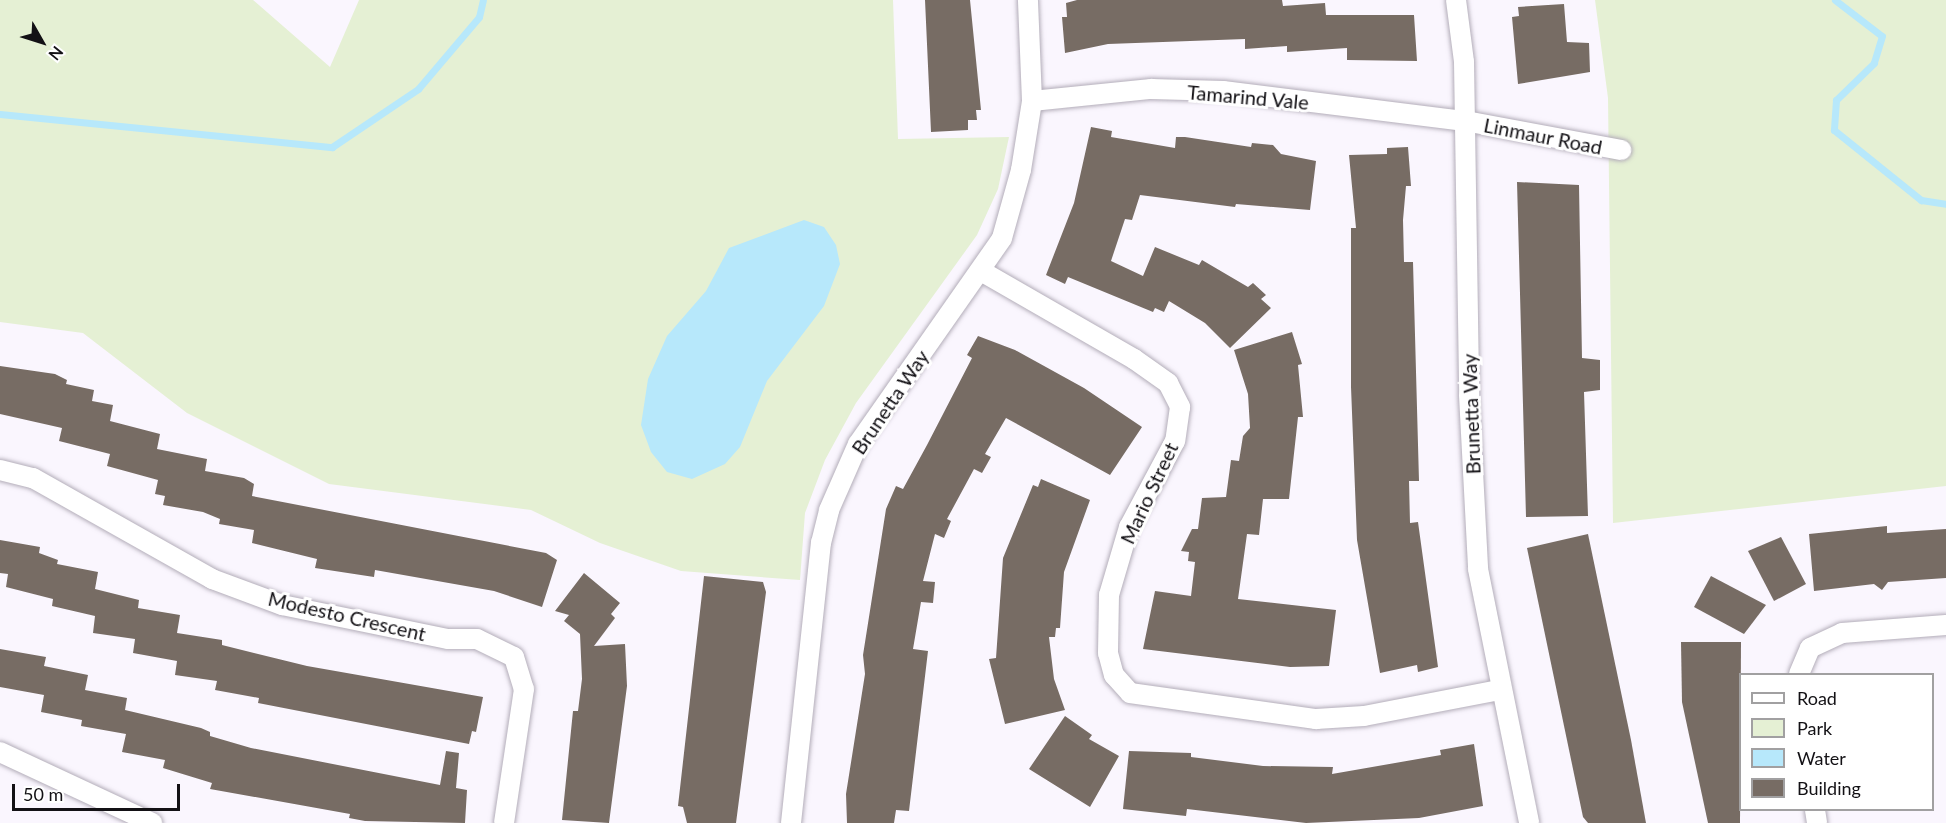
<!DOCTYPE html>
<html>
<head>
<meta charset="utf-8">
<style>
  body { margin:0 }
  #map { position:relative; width:1946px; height:823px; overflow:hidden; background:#faf6fe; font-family:Lato,sans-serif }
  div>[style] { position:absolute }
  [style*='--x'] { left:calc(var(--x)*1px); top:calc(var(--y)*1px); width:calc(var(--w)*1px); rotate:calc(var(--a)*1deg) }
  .green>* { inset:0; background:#e5f0d4 }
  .water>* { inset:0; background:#b7e8fb }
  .stream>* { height:7px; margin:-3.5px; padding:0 3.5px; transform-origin:3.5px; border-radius:3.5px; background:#b7e8fb }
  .building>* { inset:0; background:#776c64 }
  .roads { filter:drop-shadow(0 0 2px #b3adb9) drop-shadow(0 0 2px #b3adb9) }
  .minor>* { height:20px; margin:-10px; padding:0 10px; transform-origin:10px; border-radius:10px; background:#fff }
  span { translate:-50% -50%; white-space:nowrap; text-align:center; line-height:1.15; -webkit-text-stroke:6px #fff; paint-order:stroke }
  .street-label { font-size:20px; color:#131115 }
  .legend { position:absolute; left:1739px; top:673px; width:195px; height:138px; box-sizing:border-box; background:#fff; border:2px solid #a1a0a1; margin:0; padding:8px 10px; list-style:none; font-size:18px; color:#131115 }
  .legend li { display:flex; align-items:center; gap:12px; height:30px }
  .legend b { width:30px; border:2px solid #a1a0a1 }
  .north { position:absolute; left:12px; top:12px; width:60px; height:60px; -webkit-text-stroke:4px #fff; paint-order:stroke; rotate:129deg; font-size:16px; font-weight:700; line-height:24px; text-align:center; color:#131115 }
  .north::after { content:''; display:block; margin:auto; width:21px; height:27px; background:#131115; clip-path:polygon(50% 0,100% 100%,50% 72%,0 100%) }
  .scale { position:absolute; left:12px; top:784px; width:168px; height:27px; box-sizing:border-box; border:3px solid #131115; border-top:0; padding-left:8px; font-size:18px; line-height:21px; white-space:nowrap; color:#131115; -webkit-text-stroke:4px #fff; paint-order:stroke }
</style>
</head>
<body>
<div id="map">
  <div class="green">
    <div style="clip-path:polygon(0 0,253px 0,330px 67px,359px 0,893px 0,898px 139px,1009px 137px,998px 189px,977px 235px,856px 403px,825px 460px,805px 513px,800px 580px,681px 571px,600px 543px,531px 510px,329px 484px,187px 413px,83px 333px,0 322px)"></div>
    <div style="clip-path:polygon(1595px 0,1946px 0,1946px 486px,1613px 523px,1608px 98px)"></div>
  </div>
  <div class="water">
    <div style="clip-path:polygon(804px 220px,824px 227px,836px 245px,840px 264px,824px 306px,767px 381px,740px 447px,725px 464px,692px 479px,667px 472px,651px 452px,641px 425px,648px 379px,667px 336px,706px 291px,729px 248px)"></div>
  </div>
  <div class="stream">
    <div style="--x:1835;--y:0;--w:59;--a:37.5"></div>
    <div style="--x:1882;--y:36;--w:28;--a:107"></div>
    <div style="--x:1874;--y:63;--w:53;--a:135.8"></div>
    <div style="--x:1836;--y:100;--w:30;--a:94"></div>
    <div style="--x:1834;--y:130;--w:112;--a:38.8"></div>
    <div style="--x:1921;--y:200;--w:25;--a:9"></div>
    <div style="--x:0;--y:114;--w:334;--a:5.7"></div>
    <div style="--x:332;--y:147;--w:104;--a:-34"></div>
    <div style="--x:418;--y:89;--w:94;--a:-49.7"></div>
    <div style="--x:479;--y:17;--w:17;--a:-77"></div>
  </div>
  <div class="building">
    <div style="clip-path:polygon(925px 0,970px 0,981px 110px,976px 110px,977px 120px,968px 120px,968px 130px,931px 132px)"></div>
    <div style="clip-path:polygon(1077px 0,1282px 0,1283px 6px,1325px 3px,1326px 15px,1414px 15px,1417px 61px,1347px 60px,1347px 48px,1287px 52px,1287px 46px,1245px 49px,1245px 39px,1108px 44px,1065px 53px,1062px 17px,1067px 17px,1066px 3px)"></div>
    <div style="clip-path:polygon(1564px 4px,1567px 42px,1589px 43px,1590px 72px,1518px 84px,1512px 17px,1519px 16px,1518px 7px)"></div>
    <div style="clip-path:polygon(1091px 127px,1112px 131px,1111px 137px,1175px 148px,1176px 137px,1185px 137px,1251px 147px,1252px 143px,1273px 145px,1281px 154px,1316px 161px,1310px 210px,1236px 204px,1235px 207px,1140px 195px,1132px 220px,1125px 219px,1111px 261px,1143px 276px,1155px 247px,1199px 265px,1202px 260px,1248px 287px,1253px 283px,1266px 295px,1261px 299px,1271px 308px,1230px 348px,1205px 323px,1169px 301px,1164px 312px,1155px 308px,1153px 312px,1068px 277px,1065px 284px,1046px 275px,1074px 203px)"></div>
    <div style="clip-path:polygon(1408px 147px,1411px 186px,1406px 186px,1403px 220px,1404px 262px,1413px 262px,1419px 481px,1409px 481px,1410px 523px,1418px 522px,1438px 667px,1418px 672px,1417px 665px,1380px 673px,1357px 540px,1351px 387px,1351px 228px,1356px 228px,1349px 155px,1387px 154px,1387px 148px)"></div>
    <div style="clip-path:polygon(1517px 182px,1579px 185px,1582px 358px,1600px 360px,1600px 390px,1584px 392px,1588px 516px,1526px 517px)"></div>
    <div style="clip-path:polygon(1292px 332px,1302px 364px,1298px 365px,1303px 417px,1298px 417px,1289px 499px,1263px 499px,1259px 535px,1247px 534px,1238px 599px,1336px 610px,1329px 666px,1290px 667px,1143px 649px,1155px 591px,1191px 596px,1195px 562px,1188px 561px,1189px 552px,1181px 551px,1192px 529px,1198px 529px,1202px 498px,1226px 497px,1231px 460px,1239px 461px,1243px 436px,1250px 428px,1248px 394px,1234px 350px)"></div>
    <div style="clip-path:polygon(978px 336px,1015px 350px,1084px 388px,1142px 427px,1110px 475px,1006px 418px,985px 454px,991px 457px,982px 473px,974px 469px,947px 519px,951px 521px,944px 538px,935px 534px,923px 581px,935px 582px,933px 603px,921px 602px,913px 649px,928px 651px,909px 811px,896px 810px,894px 823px,847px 823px,846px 794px,865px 674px,863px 655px,886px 509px,896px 486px,903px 489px,927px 445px,972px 358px,967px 355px)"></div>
    <div style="clip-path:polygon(0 366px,55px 374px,67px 380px,66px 384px,94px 390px,92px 401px,113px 405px,110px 421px,160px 434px,157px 449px,207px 459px,205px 471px,244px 478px,254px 484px,252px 496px,546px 553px,557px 560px,542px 607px,494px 591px,375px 570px,374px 577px,315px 568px,317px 559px,252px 543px,254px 530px,219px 524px,220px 519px,203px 512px,163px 505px,165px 496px,155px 494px,158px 480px,107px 466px,110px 454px,59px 441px,62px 428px,0 414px)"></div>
    <div style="clip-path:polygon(1041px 479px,1090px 500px,1064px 572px,1060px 628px,1056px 628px,1055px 637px,1049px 637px,1054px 679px,1065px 710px,1005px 724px,989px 659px,996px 658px,1003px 558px,1033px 485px,1038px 487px)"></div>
    <div style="clip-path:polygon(1887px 526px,1887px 533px,1946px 529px,1946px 578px,1888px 582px,1882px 590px,1874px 584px,1814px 591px,1809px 534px)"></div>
    <div style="clip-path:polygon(1588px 534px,1631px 740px,1646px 823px,1588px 823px,1583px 817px,1527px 548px)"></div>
    <div style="clip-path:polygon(1781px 537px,1806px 584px,1774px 601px,1748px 551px)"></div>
    <div style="clip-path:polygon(0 540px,40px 547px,39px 553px,58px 560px,57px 564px,98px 572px,95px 589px,139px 600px,138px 608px,180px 615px,177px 633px,222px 640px,222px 645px,307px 666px,483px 697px,476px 732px,472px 731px,469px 744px,258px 703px,259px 698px,215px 690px,217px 681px,175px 675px,177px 661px,133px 653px,135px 639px,93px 633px,95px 616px,52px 606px,53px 599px,6px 587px,8px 574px,0 573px)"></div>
    <div style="clip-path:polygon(584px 573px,620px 603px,611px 614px,615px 618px,594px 646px,625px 644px,627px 686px,609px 823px,562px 820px,573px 711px,578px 711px,582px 679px,580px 634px,564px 621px,569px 615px,555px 611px)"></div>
    <div style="clip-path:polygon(704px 576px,763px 582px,766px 592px,736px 823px,687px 823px,683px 807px,678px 806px)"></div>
    <div style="clip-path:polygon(1711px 576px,1766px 605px,1744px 634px,1694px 607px)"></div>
    <div style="clip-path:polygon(1681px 642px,1741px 642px,1740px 823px,1708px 823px,1682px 702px)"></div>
    <div style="clip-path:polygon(0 649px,46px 657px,44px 666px,88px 675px,85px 690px,127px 698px,125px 710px,201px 728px,210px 732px,210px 736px,251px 748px,440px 785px,446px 751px,459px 753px,456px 788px,467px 790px,465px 823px,365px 821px,349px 818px,350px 814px,210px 789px,212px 783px,163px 768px,165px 760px,122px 752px,126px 734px,81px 726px,82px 720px,41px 712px,44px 695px,0 687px)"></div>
    <div style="clip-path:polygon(1065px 716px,1092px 735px,1089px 739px,1119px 756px,1090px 807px,1029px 769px)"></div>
    <div style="clip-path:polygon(1474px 744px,1483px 806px,1419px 818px,1306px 823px,1187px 809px,1186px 816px,1123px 809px,1129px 751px,1191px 753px,1191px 757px,1263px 766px,1333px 767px,1332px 774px,1441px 755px,1440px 750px)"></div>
  </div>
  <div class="roads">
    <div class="minor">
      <div style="--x:1456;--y:0;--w:63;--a:82.6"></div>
      <div style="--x:1464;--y:62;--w:333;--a:89.1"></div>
      <div style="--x:1469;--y:395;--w:174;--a:87"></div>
      <div style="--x:1478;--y:569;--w:259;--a:78.6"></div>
      <div style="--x:1032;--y:101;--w:120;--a:-5.8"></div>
      <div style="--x:1151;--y:89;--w:72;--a:1.6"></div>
      <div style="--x:1223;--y:91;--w:244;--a:7.1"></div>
      <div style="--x:1465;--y:121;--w:159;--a:10.5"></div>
      <div style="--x:981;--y:271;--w:177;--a:29.9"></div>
      <div style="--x:1134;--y:359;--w:42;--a:35.2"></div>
      <div style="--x:1168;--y:383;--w:27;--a:63"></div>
      <div style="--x:1180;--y:407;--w:34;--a:98"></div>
      <div style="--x:1175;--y:441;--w:98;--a:118.1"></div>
      <div style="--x:1129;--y:527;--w:71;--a:106.4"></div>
      <div style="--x:1109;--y:595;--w:58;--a:91"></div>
      <div style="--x:1108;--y:653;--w:23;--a:75"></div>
      <div style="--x:1114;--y:675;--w:24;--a:48"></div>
      <div style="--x:1130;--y:693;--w:188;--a:8"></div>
      <div style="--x:1316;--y:719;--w:48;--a:-3.6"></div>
      <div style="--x:1364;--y:716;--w:137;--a:-10.9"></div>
      <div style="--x:0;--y:470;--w:34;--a:14"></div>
      <div style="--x:33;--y:478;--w:206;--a:29.4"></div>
      <div style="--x:212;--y:579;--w:75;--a:20.4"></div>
      <div style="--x:282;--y:605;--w:169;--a:11.6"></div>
      <div style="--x:448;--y:639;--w:29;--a:0"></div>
      <div style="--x:477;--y:639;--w:41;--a:25.9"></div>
      <div style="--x:514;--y:657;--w:34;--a:73"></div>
      <div style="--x:524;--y:689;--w:135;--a:98.5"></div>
      <div style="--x:1799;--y:674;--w:28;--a:-67"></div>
      <div style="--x:1810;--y:648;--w:35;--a:-25"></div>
      <div style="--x:1842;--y:633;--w:104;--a:-4.4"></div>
      <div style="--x:0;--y:752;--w:168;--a:25"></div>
      <div style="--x:1815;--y:810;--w:13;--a:81"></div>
      <div style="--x:791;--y:823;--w:282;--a:-83.9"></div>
      <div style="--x:821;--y:543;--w:34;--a:-76"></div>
      <div style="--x:829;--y:510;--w:72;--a:-66.3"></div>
      <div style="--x:858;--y:444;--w:251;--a:-55"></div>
      <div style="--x:1002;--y:238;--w:71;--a:-74.4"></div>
      <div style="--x:1021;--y:170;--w:70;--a:-80.9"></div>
      <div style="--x:1032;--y:101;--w:101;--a:-92.3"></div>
    </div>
  </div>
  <div class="street-label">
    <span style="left:1248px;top:97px;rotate:5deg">Tamarind Vale</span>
    <span style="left:1543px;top:136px;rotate:11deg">Linmaur Road</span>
    <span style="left:890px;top:402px;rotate:-56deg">Brunetta Way</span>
    <span style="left:1471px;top:414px;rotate:-92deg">Brunetta Way</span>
    <span style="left:1149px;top:493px;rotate:-65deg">Mario Street</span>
    <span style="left:347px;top:616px;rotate:13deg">Modesto Crescent</span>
  </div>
  <ul class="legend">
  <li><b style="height:8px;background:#fff"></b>Road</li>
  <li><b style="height:16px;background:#e5f0d4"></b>Park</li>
  <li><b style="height:16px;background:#b7e8fb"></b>Water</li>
  <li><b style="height:16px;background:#776c64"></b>Building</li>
  </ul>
  <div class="north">N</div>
  <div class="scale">50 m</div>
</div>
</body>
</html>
